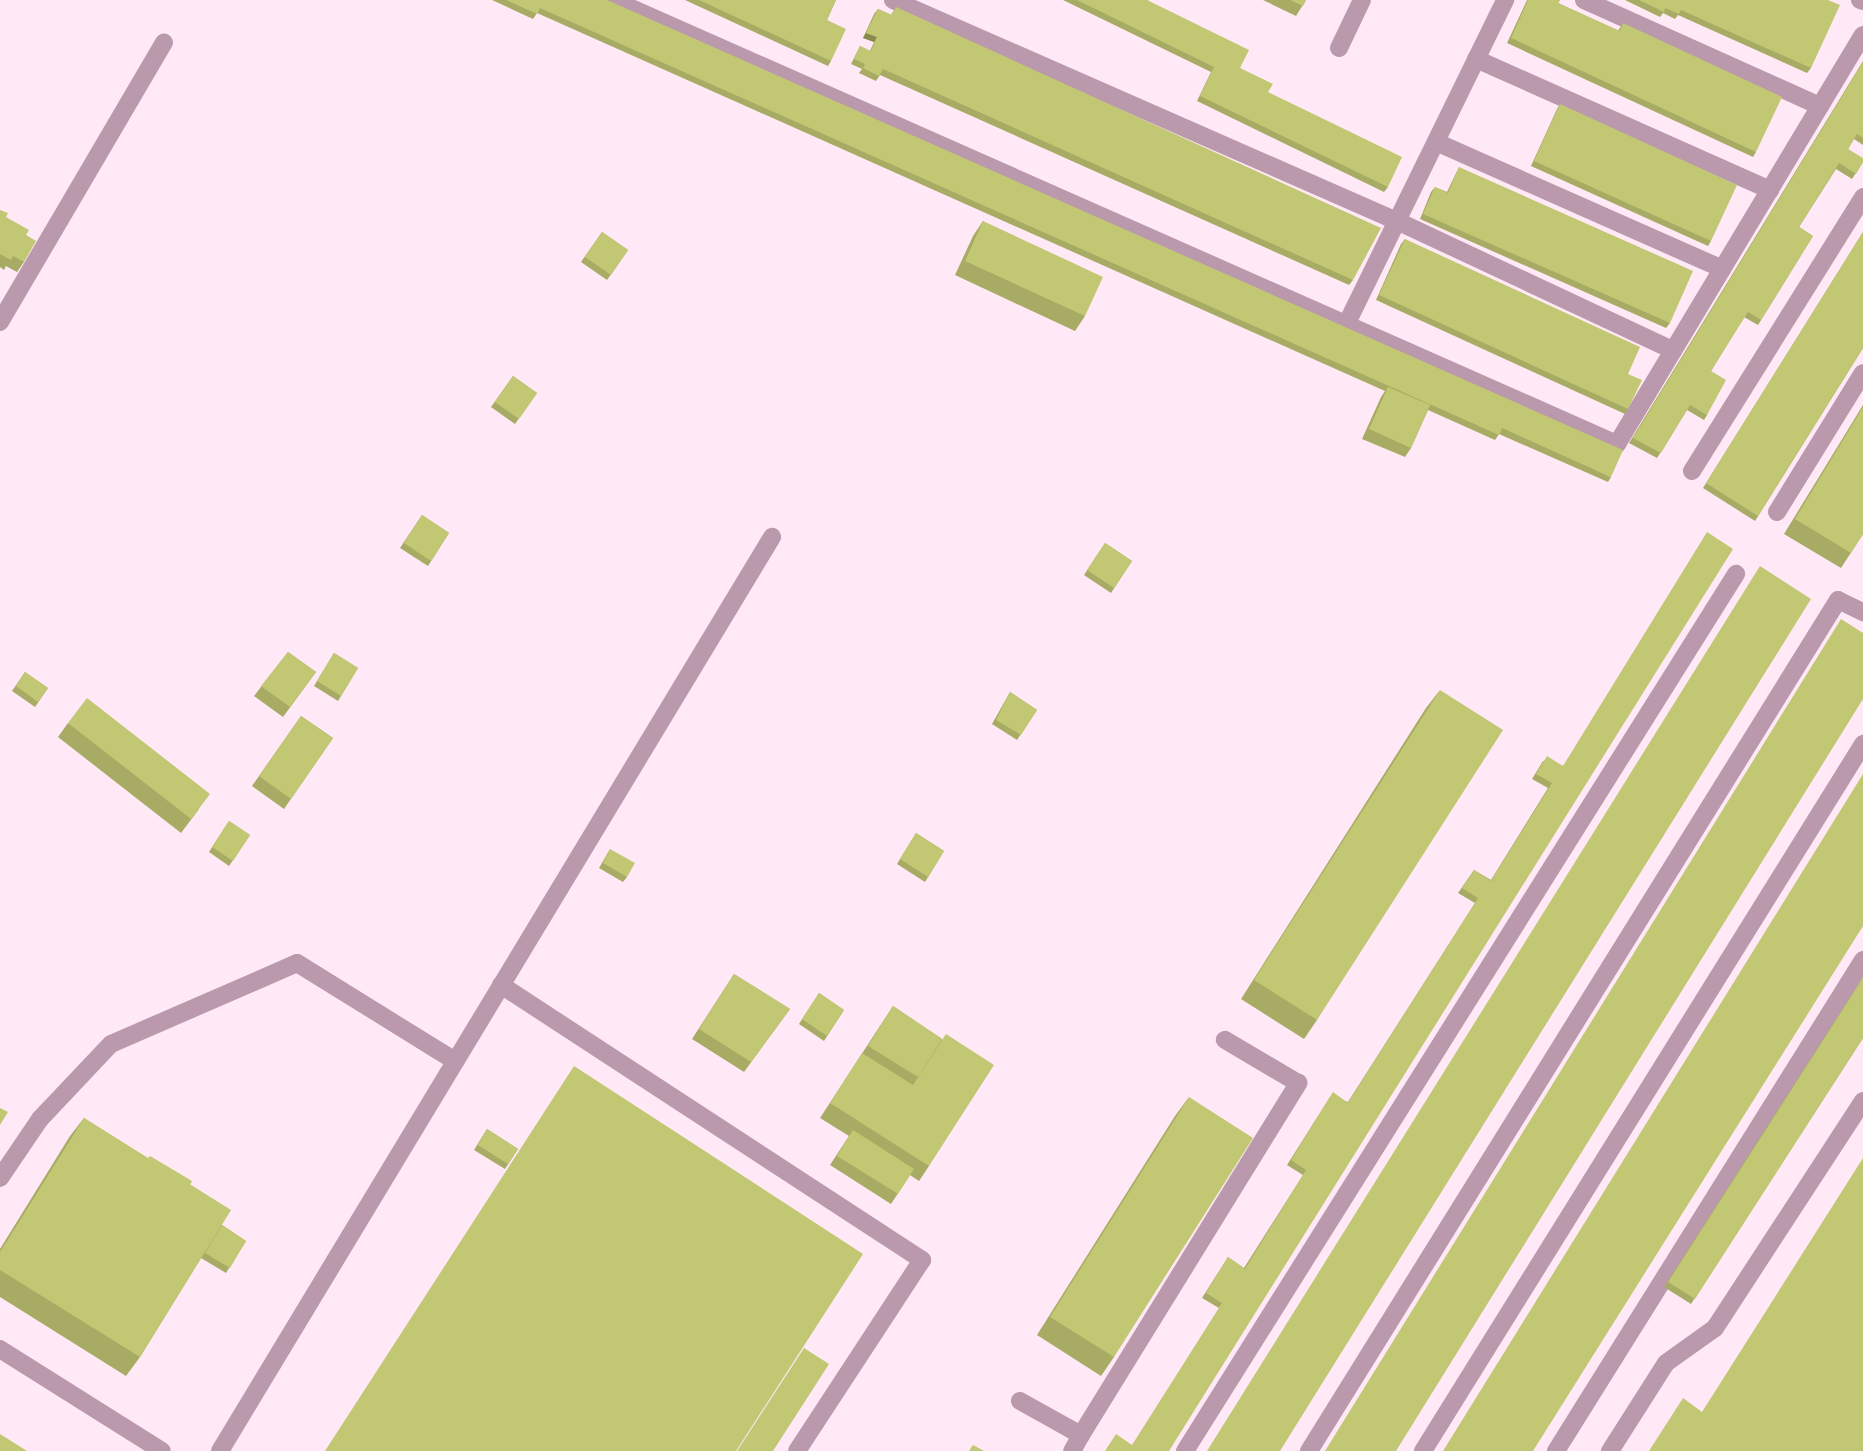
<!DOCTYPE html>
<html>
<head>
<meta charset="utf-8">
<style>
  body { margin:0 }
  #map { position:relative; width:1863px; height:1451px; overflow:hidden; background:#ffe9f6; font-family:Lato,sans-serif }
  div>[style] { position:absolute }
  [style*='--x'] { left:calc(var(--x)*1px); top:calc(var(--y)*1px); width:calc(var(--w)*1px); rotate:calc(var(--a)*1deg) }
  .minor>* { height:18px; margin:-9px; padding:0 9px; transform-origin:9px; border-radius:9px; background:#bb99ad }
  .wall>* { inset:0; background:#a7ab63 }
  .shaded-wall>* { inset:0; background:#888b50 }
  .building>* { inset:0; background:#c2c773 }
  span { translate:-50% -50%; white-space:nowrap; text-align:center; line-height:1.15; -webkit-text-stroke:5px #ffe9f6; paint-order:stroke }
</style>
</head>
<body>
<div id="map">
  <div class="minor">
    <div style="--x:613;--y:0;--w:1098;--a:23.86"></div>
    <div style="--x:1617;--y:444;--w:477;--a:-59"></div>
    <div style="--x:893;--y:0;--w:550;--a:23.68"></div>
    <div style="--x:1397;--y:221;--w:305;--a:25.1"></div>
    <div style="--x:1584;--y:0;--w:259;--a:24.2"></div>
    <div style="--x:1860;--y:0;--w:3;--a:18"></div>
    <div style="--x:1339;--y:48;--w:53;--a:-64.4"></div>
    <div style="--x:1476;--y:59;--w:322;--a:24"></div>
    <div style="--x:1436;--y:142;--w:313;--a:23.9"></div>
    <div style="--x:0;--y:322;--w:324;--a:-59.6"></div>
    <div style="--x:1346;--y:325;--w:362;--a:-63.9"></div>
    <div style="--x:1692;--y:471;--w:323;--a:-58"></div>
    <div style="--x:1777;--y:512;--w:163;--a:-58.3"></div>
    <div style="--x:501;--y:985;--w:503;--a:33.15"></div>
    <div style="--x:922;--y:1260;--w:228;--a:123.2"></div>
    <div style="--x:0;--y:1178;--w:71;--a:-55.9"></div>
    <div style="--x:40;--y:1119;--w:103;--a:-46.6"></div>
    <div style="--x:111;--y:1044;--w:203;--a:-23.5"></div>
    <div style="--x:297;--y:963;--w:186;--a:31.8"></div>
    <div style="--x:0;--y:1349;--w:191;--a:32.2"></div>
    <div style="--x:1020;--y:1401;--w:70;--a:29.1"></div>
    <div style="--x:1081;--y:1435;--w:18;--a:119"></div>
    <div style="--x:1081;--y:1435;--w:414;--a:-58.3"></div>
    <div style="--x:1298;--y:1083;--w:85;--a:-149.5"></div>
    <div style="--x:220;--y:1451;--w:1068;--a:-58.87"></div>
    <div style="--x:1185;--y:1451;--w:1036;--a:-57.86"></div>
    <div style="--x:1309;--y:1451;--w:1002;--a:-58.13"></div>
    <div style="--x:1838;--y:600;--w:28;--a:26"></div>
    <div style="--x:1423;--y:1451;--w:833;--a:-58.1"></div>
    <div style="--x:1556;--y:1451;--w:579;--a:-57.98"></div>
    <div style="--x:1610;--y:1451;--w:104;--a:-57.5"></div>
    <div style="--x:1666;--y:1363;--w:60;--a:-35.5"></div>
    <div style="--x:1715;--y:1328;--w:271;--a:-56.9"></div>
  </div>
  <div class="wall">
    <div style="clip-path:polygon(492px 0,607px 0,1611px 477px,1608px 482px,1499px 434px,1495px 440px,1428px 410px,1411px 448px,1405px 457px,1362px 439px,1381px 397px,1385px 391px,537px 13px,533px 19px)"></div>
    <div style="clip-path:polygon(685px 0,836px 0,827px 20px,831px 61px,828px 66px)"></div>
    <div style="clip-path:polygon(1063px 0,1147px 0,1240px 68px,1268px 92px,1388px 187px,1384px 192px,1197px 101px,1211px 72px)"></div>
    <div style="clip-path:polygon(1263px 0,1306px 0,1296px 16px)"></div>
    <div style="clip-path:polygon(1527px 0,1560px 0,1558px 3px,1618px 31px,1623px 23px,1756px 152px,1753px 157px,1507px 43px)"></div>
    <div style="clip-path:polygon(1625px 0,1828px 0,1811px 68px,1807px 73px,1678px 15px,1675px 19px,1663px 13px,1660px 17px)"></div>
    <div style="clip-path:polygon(896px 7px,1353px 280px,1349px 285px,880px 75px,876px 81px,859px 73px,862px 69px,851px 64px,860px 46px,870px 51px,874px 42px,863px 38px,874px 14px,878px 9px,891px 15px)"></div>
    <div style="clip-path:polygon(1863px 61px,1863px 145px,1854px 139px,1848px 149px,1863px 162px,1852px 179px,1836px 169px,1799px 227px,1813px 236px,1758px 325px,1744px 317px,1711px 371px,1707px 415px,1704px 420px,1687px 410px,1657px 458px,1629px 443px)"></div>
    <div style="clip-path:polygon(1560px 104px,1711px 241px,1708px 246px,1531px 166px,1557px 109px)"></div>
    <div style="clip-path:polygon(1459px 167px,1670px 323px,1666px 328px,1420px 219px,1431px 192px,1435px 187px,1447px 192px)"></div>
    <div style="clip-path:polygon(0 210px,6px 217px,26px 235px,24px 262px,17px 272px,6px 266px,4px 270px,0 267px)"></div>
    <div style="clip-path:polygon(983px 221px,1085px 316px,1075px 331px,955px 275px,973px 236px)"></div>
    <div style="clip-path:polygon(602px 232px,628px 250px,607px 280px,581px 262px)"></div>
    <div style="clip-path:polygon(1863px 232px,1863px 348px,1755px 521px,1703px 488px)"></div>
    <div style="clip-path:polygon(1405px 239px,1628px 374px,1628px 409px,1625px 414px,1376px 300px,1401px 244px)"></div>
    <div style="clip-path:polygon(513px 376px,537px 393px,515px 424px,491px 407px)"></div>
    <div style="clip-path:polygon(1863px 405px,1863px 534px,1841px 568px,1784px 534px)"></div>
    <div style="clip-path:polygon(422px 515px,449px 533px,428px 566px,400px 548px)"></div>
    <div style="clip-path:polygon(1105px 543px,1132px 561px,1111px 593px,1084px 575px)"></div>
    <div style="clip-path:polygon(1733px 549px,1219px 1308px,1202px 1298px,1228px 1257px,1244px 1268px,1303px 1175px,1287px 1165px,1330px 1097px,1348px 1102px,1475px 903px,1458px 893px,1474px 870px,1491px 880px,1548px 788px,1532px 779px,1543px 761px,1563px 766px)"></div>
    <div style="clip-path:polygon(288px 652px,316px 672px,283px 717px,254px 696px)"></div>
    <div style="clip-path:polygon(334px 653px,358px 668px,338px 701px,314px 686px)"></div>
    <div style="clip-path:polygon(25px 672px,48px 688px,35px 707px,12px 691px)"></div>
    <div style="clip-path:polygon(1440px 690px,1317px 1020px,1304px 1039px,1241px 999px,1426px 708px)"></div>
    <div style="clip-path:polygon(1010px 692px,1037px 710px,1017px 740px,992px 724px)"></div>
    <div style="clip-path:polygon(301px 716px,333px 738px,284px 809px,252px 786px)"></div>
    <div style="clip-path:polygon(68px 723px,199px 809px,181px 833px,58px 737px)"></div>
    <div style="clip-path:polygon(229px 821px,250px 835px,229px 866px,209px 852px)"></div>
    <div style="clip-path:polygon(916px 833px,944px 851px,925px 882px,897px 864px)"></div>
    <div style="clip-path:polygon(610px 849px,627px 877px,623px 882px,599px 868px)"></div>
    <div style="clip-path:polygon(734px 974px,790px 1009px,744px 1072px,692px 1039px)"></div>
    <div style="clip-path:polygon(1863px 977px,1863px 1038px,1691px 1304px,1664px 1287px)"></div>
    <div style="clip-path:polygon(819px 993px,844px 1010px,824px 1041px,799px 1024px)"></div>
    <div style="clip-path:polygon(893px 1006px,942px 1039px,929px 1166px,919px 1181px,910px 1175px,891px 1204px,830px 1165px,849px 1136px,820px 1118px)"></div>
    <div style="clip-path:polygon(1189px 1097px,1114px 1357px,1101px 1376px,1037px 1335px,1175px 1116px)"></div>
    <div style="clip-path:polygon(84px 1118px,190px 1185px,222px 1225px,246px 1241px,226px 1273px,201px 1258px,140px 1357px,126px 1376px,0 1297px,0 1249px,70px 1136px)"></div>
    <div style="clip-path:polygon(487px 1129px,518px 1149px,505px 1169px,474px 1150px)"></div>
  </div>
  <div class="shaded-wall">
    <div style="clip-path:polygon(866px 33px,877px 37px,874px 42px,863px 38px)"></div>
  </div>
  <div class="building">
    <div style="clip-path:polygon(506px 0,607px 0,1623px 450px,1611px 477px,1502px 428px,1499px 435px,540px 8px,537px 14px)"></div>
    <div style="clip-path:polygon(699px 0,836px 0,827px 20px,846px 29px,831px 61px)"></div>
    <div style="clip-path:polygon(1077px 0,1147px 0,1249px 50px,1240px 68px,1273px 84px,1268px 92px,1402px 157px,1388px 187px,1200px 96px,1214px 67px)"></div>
    <div style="clip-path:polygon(1290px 0,1306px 0,1303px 6px)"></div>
    <div style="clip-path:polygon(1528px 0,1560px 0,1558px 3px,1620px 31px,1623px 23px,1782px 97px,1756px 152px,1511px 38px)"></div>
    <div style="clip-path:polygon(1639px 0,1828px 0,1840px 5px,1811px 68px,1681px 10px,1679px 14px,1665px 8px,1664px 12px)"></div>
    <div style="clip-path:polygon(896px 7px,1381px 228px,1353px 280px,883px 69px,879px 76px,863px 68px,865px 64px,854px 59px,860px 46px,871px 51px,877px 37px,866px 33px,878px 9px,892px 15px)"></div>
    <div style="clip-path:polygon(1863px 62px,1863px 138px,1857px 134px,1848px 149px,1863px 158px,1863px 162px,1856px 174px,1839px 163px,1799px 227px,1813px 236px,1761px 320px,1748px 312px,1711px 371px,1726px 380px,1707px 415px,1690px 405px,1661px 453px,1633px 438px)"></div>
    <div style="clip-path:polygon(1560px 104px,1737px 185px,1711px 241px,1534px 161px)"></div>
    <div style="clip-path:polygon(1459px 167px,1693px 271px,1670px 323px,1423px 214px,1435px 187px,1448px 193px)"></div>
    <div style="clip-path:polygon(0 210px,8px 213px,6px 217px,29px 230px,26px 235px,36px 241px,24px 262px,13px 256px,11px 260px,0 254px)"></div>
    <div style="clip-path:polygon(983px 221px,1103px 277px,1085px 316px,965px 261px)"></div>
    <div style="clip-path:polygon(602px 232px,628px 250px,611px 275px,585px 257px)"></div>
    <div style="clip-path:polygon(1863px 232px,1863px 348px,1758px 516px,1706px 483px)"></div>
    <div style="clip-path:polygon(1405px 239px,1640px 347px,1628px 374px,1642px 380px,1628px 409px,1379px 295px)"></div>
    <div style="clip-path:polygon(513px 376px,537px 393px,519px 419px,495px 402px)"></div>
    <div style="clip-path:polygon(1388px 387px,1430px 405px,1411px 448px,1369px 429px)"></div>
    <div style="clip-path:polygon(1863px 407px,1863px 534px,1851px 553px,1795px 519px)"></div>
    <div style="clip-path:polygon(422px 515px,449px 533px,431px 561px,404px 543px)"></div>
    <div style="clip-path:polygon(1707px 532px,1733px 549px,1169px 1451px,1105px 1451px,1116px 1434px,1132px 1445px,1222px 1303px,1206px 1293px,1228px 1257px,1245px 1269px,1306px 1170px,1291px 1160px,1333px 1092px,1348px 1103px,1478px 898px,1462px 888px,1474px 870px,1491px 881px,1552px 783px,1536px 774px,1547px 756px,1563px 766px)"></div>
    <div style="clip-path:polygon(1105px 543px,1132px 561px,1114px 588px,1087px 570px)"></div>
    <div style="clip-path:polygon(1760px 566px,1811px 599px,1280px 1451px,1207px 1451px)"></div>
    <div style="clip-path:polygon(1841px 619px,1863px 633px,1863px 699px,1396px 1451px,1325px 1451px)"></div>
    <div style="clip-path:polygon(288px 652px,316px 672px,290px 707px,261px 686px)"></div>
    <div style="clip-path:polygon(334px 653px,358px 668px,341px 696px,317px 681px)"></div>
    <div style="clip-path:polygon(25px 672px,48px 688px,38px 702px,16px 686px)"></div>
    <div style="clip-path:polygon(1440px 690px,1503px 730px,1317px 1020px,1254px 980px)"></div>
    <div style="clip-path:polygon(1010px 692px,1037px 710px,1021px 735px,996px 720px)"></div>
    <div style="clip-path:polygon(87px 698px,210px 794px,191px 819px,68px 723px)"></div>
    <div style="clip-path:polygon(301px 716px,333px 738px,291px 799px,259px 776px)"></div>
    <div style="clip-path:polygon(1863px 774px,1863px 926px,1533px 1451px,1443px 1451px)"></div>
    <div style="clip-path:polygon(229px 821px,250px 835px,233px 861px,212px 847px)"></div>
    <div style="clip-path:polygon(916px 833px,944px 851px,928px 877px,900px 859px)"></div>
    <div style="clip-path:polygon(610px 849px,635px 863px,627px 877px,603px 863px)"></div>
    <div style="clip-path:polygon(734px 974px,790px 1009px,751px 1062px,699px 1029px)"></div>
    <div style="clip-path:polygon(1863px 978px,1863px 1038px,1695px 1299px,1668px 1282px)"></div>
    <div style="clip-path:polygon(819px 993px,844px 1010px,827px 1036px,802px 1019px)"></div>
    <div style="clip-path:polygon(893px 1006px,942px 1039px,918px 1077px,868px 1046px)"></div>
    <div style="clip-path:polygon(946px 1034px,994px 1065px,929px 1166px,830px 1103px,862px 1053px,913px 1085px)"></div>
    <div style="clip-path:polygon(574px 1066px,863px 1254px,736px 1451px,325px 1451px)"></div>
    <div style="clip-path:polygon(1189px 1097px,1253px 1138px,1114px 1357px,1050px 1317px)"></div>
    <div style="clip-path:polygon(0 1108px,8px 1112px,0 1125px)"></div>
    <div style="clip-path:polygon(84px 1118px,231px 1210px,140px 1357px,0 1270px,0 1252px)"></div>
    <div style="clip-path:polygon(487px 1129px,518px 1149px,508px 1164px,478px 1145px)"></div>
    <div style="clip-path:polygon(853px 1130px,914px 1169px,898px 1194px,837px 1156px)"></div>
    <div style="clip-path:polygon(150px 1156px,192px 1181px,190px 1185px,148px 1158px)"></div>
    <div style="clip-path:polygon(1863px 1158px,1863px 1451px,1649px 1451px,1683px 1398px,1702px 1412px)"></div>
    <div style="clip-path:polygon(222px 1225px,246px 1241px,230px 1268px,205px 1253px)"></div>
    <div style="clip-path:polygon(804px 1348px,829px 1364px,773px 1451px,737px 1451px)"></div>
    <div style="clip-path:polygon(0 1434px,27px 1451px,0 1451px)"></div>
    <div style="clip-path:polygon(973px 1445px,984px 1451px,969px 1451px)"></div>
  </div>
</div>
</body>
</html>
